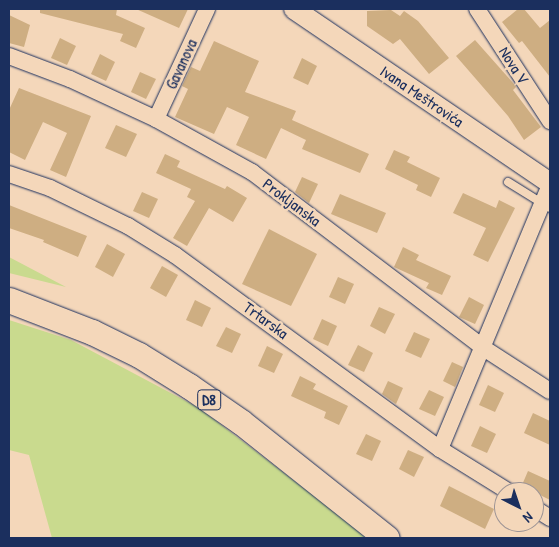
<!DOCTYPE html>
<html>
<head>
<meta charset="utf-8">
<style>
  body { margin:0 }
  #map { position:relative; width:559px; height:547px; overflow:hidden; background:#f4d7ba; font-family:"Patrick Hand",sans-serif }
  div>[style] { position:absolute }
  [style*='--x'] { left:calc(var(--x)*1px); top:calc(var(--y)*1px); width:calc(var(--w)*1px); rotate:calc(var(--a)*1deg) }
  .green>* { inset:0; background:#c9da8e }
  .building>* { inset:0; background:#ceae82 }
  .roads { filter:drop-shadow(0 0 1px #1b2f5e) drop-shadow(0 0 1px #1b2f5e) }
  .service>* { height:8px; margin:-4px; padding:0 4px; transform-origin:4px; border-radius:4px; background:#f4d7ba }
  .minor>* { height:16px; margin:-8px; padding:0 8px; transform-origin:8px; border-radius:8px; background:#f4d7ba }
  .tertiary>* { height:20px; margin:-10px; padding:0 10px; transform-origin:10px; border-radius:10px; background:#f4d7ba }
  .primary>* { height:25px; margin:-12.5px; padding:0 12.5px; transform-origin:12.5px; border-radius:12.5px; background:#f4d7ba }
  span { translate:-50% -50%; white-space:nowrap; text-align:center; line-height:1.15; -webkit-text-stroke:5px #f4d7ba; paint-order:stroke }
  .shield-label span { padding:1px 4px; background:#f4d7ba; border:1px solid; border-radius:4px; -webkit-text-stroke-width:0 }
  .shield-label { font-size:15px; color:#1b2f5e; font-weight:700 }
  .street-label { font-size:16px; color:#1b2f5e }
  .frame { position:absolute; inset:0; border:10px solid #1b2f5e; pointer-events:none }
  .north { position:absolute; left:494px; top:482px; width:50px; height:50px; box-sizing:border-box; background:#f4d7ba; border:1px solid #9d9495; border-radius:50%; rotate:139deg; font-size:14px; font-weight:700; line-height:20px; text-align:center; color:#1b2f5e }
  .north::after { content:''; display:block; margin:auto; width:18px; height:22px; background:#1b2f5e; clip-path:polygon(50% 0,100% 100%,50% 72%,0 100%) }
</style>
</head>
<body>
<div id="map">
  <div class="green">
    <div style="clip-path:polygon(9px 257px,66px 287px,9px 273px)"></div>
    <div style="clip-path:polygon(9px 320px,71px 340px,199px 408px,369px 538px,52px 538px,29px 455px,9px 450px)"></div>
  </div>
  <div class="building">
    <div style="clip-path:polygon(40px 9px,117px 9px,116px 15px,145px 28px,136px 48px,120px 41px,123px 34px,40px 13px)"></div>
    <div style="clip-path:polygon(136px 9px,188px 9px,179px 28px)"></div>
    <div style="clip-path:polygon(518px 9px,524px 9px,540px 28px,550px 20px,550px 77px,522px 41px,519px 43px,502px 22px)"></div>
    <div style="clip-path:polygon(391px 10px,400px 16px,404px 11px,418px 21px,449px 58px,429px 74px,400px 39px,393px 44px,367px 26px,367px 11px)"></div>
    <div style="clip-path:polygon(9px 15px,30px 25px,24px 47px,9px 43px)"></div>
    <div style="clip-path:polygon(60px 38px,76px 46px,67px 65px,51px 58px)"></div>
    <div style="clip-path:polygon(475px 40px,513px 83px,516px 87px,513px 90px,541px 127px,524px 140px,508px 116px,456px 56px)"></div>
    <div style="clip-path:polygon(214px 41px,259px 61px,245px 92px,296px 111px,292px 120px,369px 154px,360px 173px,302px 149px,306px 140px,281px 128px,266px 159px,236px 145px,249px 117px,227px 107px,214px 134px,175px 117px,188px 89px,182px 86px,191px 67px,200px 71px)"></div>
    <div style="clip-path:polygon(100px 54px,115px 62px,106px 81px,91px 74px)"></div>
    <div style="clip-path:polygon(302px 58px,317px 66px,308px 85px,293px 78px)"></div>
    <div style="clip-path:polygon(140px 72px,156px 79px,146px 99px,131px 92px)"></div>
    <div style="clip-path:polygon(19px 88px,91px 116px,66px 177px,50px 170px,67px 133px,43px 122px,25px 160px,9px 152px,9px 110px)"></div>
    <div style="clip-path:polygon(116px 125px,137px 134px,126px 157px,105px 148px)"></div>
    <div style="clip-path:polygon(394px 150px,410px 157px,407px 162px,440px 178px,431px 197px,416px 190px,418px 185px,385px 169px)"></div>
    <div style="clip-path:polygon(165px 154px,180px 161px,177px 167px,225px 189px,227px 186px,247px 198px,233px 222px,209px 208px,187px 246px,173px 238px,195px 201px,187px 197px,191px 189px,156px 173px)"></div>
    <div style="clip-path:polygon(302px 177px,318px 184px,309px 203px,295px 192px)"></div>
    <div style="clip-path:polygon(142px 192px,158px 199px,149px 218px,133px 211px)"></div>
    <div style="clip-path:polygon(463px 193px,496px 208px,499px 200px,515px 208px,488px 262px,473px 255px,486px 228px,453px 213px)"></div>
    <div style="clip-path:polygon(340px 194px,386px 213px,377px 233px,331px 214px)"></div>
    <div style="clip-path:polygon(9px 205px,87px 236px,78px 257px,43px 242px,44px 240px,9px 228px)"></div>
    <div style="clip-path:polygon(269px 229px,317px 254px,291px 306px,242px 284px)"></div>
    <div style="clip-path:polygon(107px 244px,125px 254px,113px 277px,95px 267px)"></div>
    <div style="clip-path:polygon(403px 247px,419px 255px,416px 260px,451px 276px,442px 295px,426px 288px,429px 283px,394px 267px)"></div>
    <div style="clip-path:polygon(162px 266px,178px 275px,166px 297px,150px 288px)"></div>
    <div style="clip-path:polygon(338px 277px,354px 284px,345px 304px,329px 297px)"></div>
    <div style="clip-path:polygon(469px 297px,484px 305px,475px 324px,459px 317px)"></div>
    <div style="clip-path:polygon(195px 300px,211px 308px,202px 327px,186px 320px)"></div>
    <div style="clip-path:polygon(379px 307px,395px 314px,385px 334px,370px 326px)"></div>
    <div style="clip-path:polygon(322px 319px,337px 326px,328px 346px,313px 339px)"></div>
    <div style="clip-path:polygon(226px 327px,241px 334px,232px 353px,216px 346px)"></div>
    <div style="clip-path:polygon(414px 332px,430px 339px,421px 358px,405px 351px)"></div>
    <div style="clip-path:polygon(358px 345px,373px 353px,364px 372px,348px 365px)"></div>
    <div style="clip-path:polygon(267px 346px,283px 354px,274px 373px,258px 366px)"></div>
    <div style="clip-path:polygon(452px 362px,463px 367px,455px 387px,443px 381px)"></div>
    <div style="clip-path:polygon(300px 376px,316px 384px,313px 389px,348px 406px,339px 425px,324px 418px,326px 412px,291px 396px)"></div>
    <div style="clip-path:polygon(388px 381px,403px 388px,396px 404px,382px 394px)"></div>
    <div style="clip-path:polygon(488px 385px,504px 393px,495px 412px,479px 405px)"></div>
    <div style="clip-path:polygon(429px 390px,444px 397px,435px 416px,419px 409px)"></div>
    <div style="clip-path:polygon(533px 413px,550px 421px,550px 445px,524px 433px)"></div>
    <div style="clip-path:polygon(480px 426px,496px 434px,487px 453px,471px 446px)"></div>
    <div style="clip-path:polygon(366px 434px,381px 441px,372px 461px,356px 454px)"></div>
    <div style="clip-path:polygon(408px 450px,424px 457px,414px 477px,399px 469px)"></div>
    <div style="clip-path:polygon(528px 471px,550px 481px,550px 500px,534px 492px,519px 492px)"></div>
    <div style="clip-path:polygon(449px 486px,494px 509px,485px 529px,440px 506px)"></div>
  </div>
  <div class="roads">
    <div class="service">
      <div style="--x:508;--y:182;--w:49;--a:31.8"></div>
    </div>
    <div class="minor">
      <div style="--x:477;--y:9;--w:134;--a:56.9"></div>
      <div style="--x:9;--y:56;--w:65;--a:20.7"></div>
      <div style="--x:70;--y:79;--w:95;--a:24.9"></div>
      <div style="--x:156;--y:119;--w:110;--a:28.9"></div>
      <div style="--x:252;--y:172;--w:293;--a:37.2"></div>
      <div style="--x:485;--y:349;--w:77;--a:32.9"></div>
      <div style="--x:156;--y:119;--w:121;--a:-65.1"></div>
      <div style="--x:9;--y:174;--w:43;--a:18.9"></div>
      <div style="--x:50;--y:188;--w:87;--a:26"></div>
      <div style="--x:128;--y:226;--w:55;--a:31.7"></div>
      <div style="--x:175;--y:255;--w:328;--a:36.2"></div>
      <div style="--x:440;--y:449;--w:81;--a:31.9"></div>
      <div style="--x:440;--y:449;--w:286;--a:-67.4"></div>
      <div style="--x:534;--y:508;--w:19;--a:32"></div>
    </div>
    <div class="tertiary">
      <div style="--x:294;--y:9;--w:310;--a:34.2"></div>
    </div>
    <div class="primary">
      <div style="--x:9;--y:300;--w:89;--a:21.1"></div>
      <div style="--x:92;--y:332;--w:52;--a:26.1"></div>
      <div style="--x:139;--y:355;--w:59;--a:31.8"></div>
      <div style="--x:189;--y:386;--w:63;--a:34.7"></div>
      <div style="--x:241;--y:422;--w:186;--a:38.5"></div>
    </div>
  </div>
  <div class="shield-label">
    <span style="left:209px;top:400px">D8</span>
  </div>
  <div class="street-label">
    <span style="left:181px;top:64px;rotate:-65deg">Gavanova</span>
    <span style="left:514px;top:65px;rotate:57deg">Nova V</span>
    <span style="left:422px;top:96px;rotate:34deg">Ivana Meštrovića</span>
    <span style="left:292px;top:202px;rotate:37deg">Prokljanska</span>
    <span style="left:266px;top:320px;rotate:36deg">Trtarska</span>
  </div>
  <div class="frame"></div>
  <div class="north">N</div>
</div>
</body>
</html>
